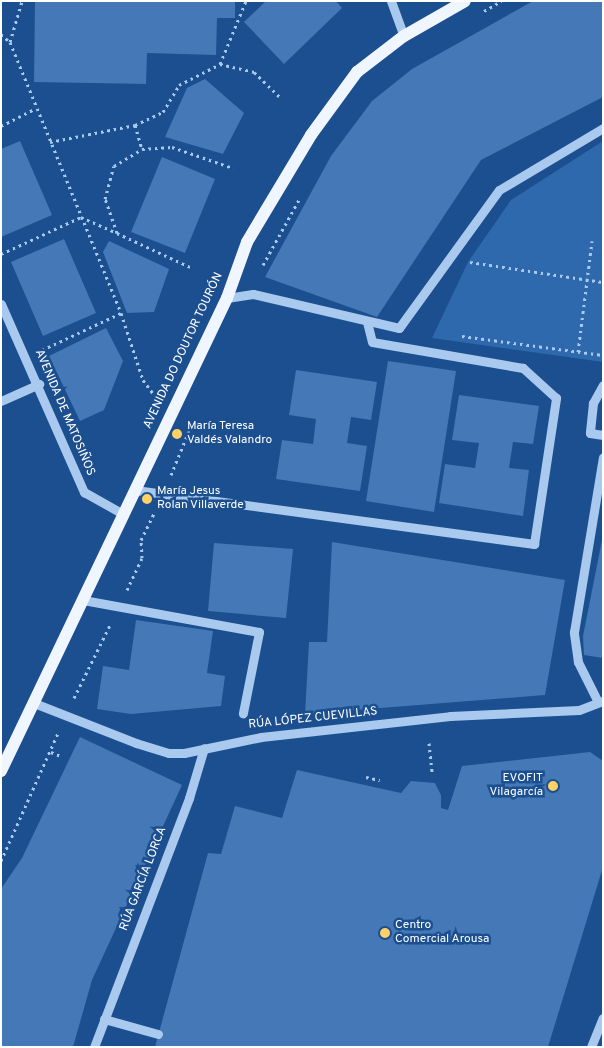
<!DOCTYPE html>
<html>
<head>
<meta charset="utf-8">
<style>
  body { margin:0 }
  #map { position:relative; width:604px; height:1048px; overflow:hidden; background:#1b4f8f; font-family:Overpass,sans-serif }
  div>[style] { position:absolute }
  [style*='--x'] { left:calc(var(--x)*1px); top:calc(var(--y)*1px); width:calc(var(--w)*1px); rotate:calc(var(--a)*1deg) }
  .green>* { inset:0; background:#2e69ad }
  .building>* { inset:0; background:#4478b7 }
  .path>* { height:3px; margin-top:-1.5px; transform-origin:0; background:repeating-linear-gradient(90deg,#a9c9ee 0 2.5px,transparent 0 6.5px) }
  .minor>* { height:9px; margin:-4.5px; padding:0 4.5px; transform-origin:4.5px; border-radius:4.5px; background:#a9c9ee }
  .major>* { height:12px; margin:-6px; padding:0 6px; transform-origin:6px; border-radius:6px; background:#f0f6ff }
  .dots>* { width:14px; height:14px; translate:-50% -50%; box-sizing:border-box; border:2px solid #1b4f8f; border-radius:50% }
  span { translate:-50% -50%; white-space:nowrap; text-align:center; line-height:1.15; -webkit-text-stroke:5px #1b4f8f; paint-order:stroke }
  .street-label { font-size:12px; color:#fff }
  .poi-label { font-size:12px; color:#fff }
  .left { translate:0 -50%; text-align:left }
  .right { translate:-100% -50%; text-align:right }
  .frame { position:absolute; inset:0; border:2px solid #fff; pointer-events:none }
</style>
</head>
<body>
<div id="map">
  <div class="green">
    <div style="clip-path:polygon(603px 141px,603px 362px,432px 338px,468px 262px,511px 200px)"></div>
  </div>
  <div class="building">
    <div style="clip-path:polygon(35px 1px,235px 1px,235px 18px,217px 18px,216px 55px,147px 53px,146px 84px,34px 82px)"></div>
    <div style="clip-path:polygon(266px 1px,336px 1px,342px 8px,284px 64px,244px 22px)"></div>
    <div style="clip-path:polygon(533px 1px,603px 1px,603px 97px,481px 160px,377px 317px,265px 277px,331px 156px,372px 101px,412px 69px)"></div>
    <div style="clip-path:polygon(205px 79px,244px 113px,223px 154px,165px 137px,187px 88px)"></div>
    <div style="clip-path:polygon(20px 141px,52px 215px,1px 237px,1px 149px)"></div>
    <div style="clip-path:polygon(162px 157px,215px 179px,185px 253px,131px 232px)"></div>
    <div style="clip-path:polygon(64px 239px,96px 313px,43px 336px,11px 262px)"></div>
    <div style="clip-path:polygon(109px 241px,169px 269px,154px 312px,127px 313px,103px 252px)"></div>
    <div style="clip-path:polygon(106px 328px,123px 361px,104px 410px,80px 421px,49px 356px)"></div>
    <div style="clip-path:polygon(388px 361px,456px 371px,434px 512px,366px 501px)"></div>
    <div style="clip-path:polygon(296px 370px,377px 382px,371px 420px,351px 417px,347px 443px,367px 446px,360px 491px,276px 479px,282px 440px,313px 444px,316px 419px,289px 415px)"></div>
    <div style="clip-path:polygon(459px 395px,539px 406px,533px 444px,513px 442px,509px 468px,529px 470px,523px 516px,439px 503px,445px 464px,475px 468px,479px 443px,452px 440px)"></div>
    <div style="clip-path:polygon(603px 535px,603px 658px,584px 655px,583px 636px)"></div>
    <div style="clip-path:polygon(332px 542px,565px 580px,545px 695px,305px 714px,309px 642px,327px 642px)"></div>
    <div style="clip-path:polygon(214px 543px,293px 549px,286px 618px,208px 611px)"></div>
    <div style="clip-path:polygon(136px 620px,213px 631px,207px 673px,225px 676px,221px 706px,131px 714px,97px 709px,103px 666px,129px 670px)"></div>
    <div style="clip-path:polygon(80px 737px,182px 785px,92px 980px,73px 1047px,1px 1047px,1px 889px,22px 858px)"></div>
    <div style="clip-path:polygon(590px 752px,603px 761px,603px 867px,548px 1047px,155px 1047px,208px 853px,221px 854px,235px 806px,282px 818px,297px 770px,401px 793px,411px 781px,435px 783px,441px 795px,441px 808px,448px 810px,462px 766px)"></div>
  </div>
  <div class="path">
    <div style="--x:484;--y:11;--w:20;--a:-30"></div>
    <div style="--x:1;--y:34;--w:12;--a:42"></div>
    <div style="--x:10;--y:42;--w:293;--a:67.7"></div>
    <div style="--x:121;--y:313;--w:71;--a:71.8"></div>
    <div style="--x:143;--y:380;--w:21;--a:53"></div>
    <div style="--x:10;--y:42;--w:43;--a:-73.7"></div>
    <div style="--x:220;--y:64;--w:35;--a:13"></div>
    <div style="--x:254;--y:72;--w:35;--a:44"></div>
    <div style="--x:135;--y:125;--w:25;--a:74"></div>
    <div style="--x:1;--y:126;--w:39;--a:-27"></div>
    <div style="--x:50;--y:142;--w:87;--a:-11.3"></div>
    <div style="--x:135;--y:125;--w:31;--a:-25"></div>
    <div style="--x:163;--y:112;--w:31;--a:-59"></div>
    <div style="--x:179;--y:85;--w:46;--a:-27.1"></div>
    <div style="--x:220;--y:64;--w:68;--a:-67.6"></div>
    <div style="--x:1;--y:254;--w:88;--a:-24.8"></div>
    <div style="--x:81;--y:217;--w:39;--a:24"></div>
    <div style="--x:470;--y:262;--w:134;--a:8.6"></div>
    <div style="--x:263;--y:265;--w:77;--a:-61.1"></div>
    <div style="--x:190;--y:267;--w:81;--a:-155"></div>
    <div style="--x:117;--y:233;--w:36;--a:-109"></div>
    <div style="--x:105;--y:199;--w:34;--a:-75"></div>
    <div style="--x:114;--y:166;--w:33;--a:-31"></div>
    <div style="--x:142;--y:149;--w:30;--a:-4"></div>
    <div style="--x:172;--y:147;--w:65;--a:19"></div>
    <div style="--x:462;--y:336;--w:142;--a:7.7"></div>
    <div style="--x:42;--y:350;--w:87;--a:-25.1"></div>
    <div style="--x:578;--y:352;--w:112;--a:-82.8"></div>
    <div style="--x:171;--y:475;--w:53;--a:-67.8"></div>
    <div style="--x:127;--y:590;--w:35;--a:-65"></div>
    <div style="--x:142;--y:558;--w:18;--a:-93"></div>
    <div style="--x:141;--y:540;--w:32;--a:-64"></div>
    <div style="--x:74;--y:698;--w:84;--a:-63.7"></div>
    <div style="--x:429;--y:743;--w:30;--a:84"></div>
    <div style="--x:51;--y:752;--w:11;--a:22"></div>
    <div style="--x:366;--y:777;--w:14;--a:12"></div>
    <div style="--x:1;--y:861;--w:140;--a:-66"></div>
  </div>
  <div class="minor">
    <div style="--x:391;--y:1;--w:37;--a:70"></div>
    <div style="--x:227;--y:298;--w:26;--a:-9"></div>
    <div style="--x:253;--y:294;--w:150;--a:13.1"></div>
    <div style="--x:399;--y:328;--w:170;--a:-54.1"></div>
    <div style="--x:499;--y:190;--w:121;--a:-30.8"></div>
    <div style="--x:1;--y:304;--w:206;--a:66.2"></div>
    <div style="--x:84;--y:492;--w:45;--a:29.4"></div>
    <div style="--x:603;--y:385;--w:21;--a:119"></div>
    <div style="--x:593;--y:403;--w:30;--a:96"></div>
    <div style="--x:590;--y:433;--w:13;--a:9"></div>
    <div style="--x:1;--y:401;--w:42;--a:-24.1"></div>
    <div style="--x:135;--y:490;--w:403;--a:7.7"></div>
    <div style="--x:534;--y:544;--w:148;--a:-81.4"></div>
    <div style="--x:556;--y:398;--w:45;--a:-137.7"></div>
    <div style="--x:523;--y:368;--w:153;--a:-170.2"></div>
    <div style="--x:372;--y:342;--w:21;--a:-104"></div>
    <div style="--x:83;--y:600;--w:179;--a:10.3"></div>
    <div style="--x:259;--y:632;--w:83;--a:101.2"></div>
    <div style="--x:598;--y:702;--w:45;--a:-116.6"></div>
    <div style="--x:578;--y:662;--w:30;--a:-98"></div>
    <div style="--x:574;--y:632;--w:177;--a:-80.6"></div>
    <div style="--x:34;--y:703;--w:110;--a:21.4"></div>
    <div style="--x:136;--y:743;--w:34;--a:17"></div>
    <div style="--x:169;--y:753;--w:15;--a:0"></div>
    <div style="--x:184;--y:753;--w:79;--a:-11.7"></div>
    <div style="--x:261;--y:737;--w:190;--a:-6.3"></div>
    <div style="--x:450;--y:716;--w:129;--a:-2.7"></div>
    <div style="--x:579;--y:710;--w:26;--a:-21"></div>
    <div style="--x:104;--y:1019;--w:56;--a:15.5"></div>
    <div style="--x:94;--y:1047;--w:267;--a:-69.1"></div>
    <div style="--x:189;--y:798;--w:52;--a:-73.3"></div>
    <div style="--x:591;--y:1047;--w:31;--a:-68"></div>
  </div>
  <div class="major">
    <div style="--x:1;--y:771;--w:524;--a:-64.46"></div>
    <div style="--x:227;--y:298;--w:59;--a:-70.3"></div>
    <div style="--x:247;--y:242;--w:125;--a:-59.1"></div>
    <div style="--x:311;--y:135;--w:78;--a:-53.9"></div>
    <div style="--x:357;--y:72;--w:59;--a:-37.5"></div>
    <div style="--x:404;--y:36;--w:70;--a:-29.8"></div>
  </div>
  <div class="dots">
    <div style="left:177px;top:434px;background:#ffd166"></div>
    <div style="left:147px;top:499px;background:#ffd166"></div>
    <div style="left:553px;top:786px;background:#ffd166"></div>
    <div style="left:385px;top:933px;background:#ffd166"></div>
  </div>
  <div class="street-label">
    <span style="left:184px;top:351px;rotate:-65deg">AVENIDA DO DOUTOR TOURÓN</span>
    <span style="left:64px;top:413px;rotate:67deg">AVENIDA DE MATOSIÑOS</span>
    <span style="left:313px;top:719px;rotate:-6deg">RÚA LÓPEZ CUEVILLAS</span>
    <span style="left:144px;top:879px;rotate:-69deg">RÚA GARCÍA LORCA</span>
  </div>
  <div class="poi-label">
    <span class="left" style="left:187px;top:434px">María Teresa<br>Valdés Valandro</span>
    <span class="left" style="left:157px;top:499px">María Jesus<br>Rolan Villaverde</span>
    <span class="right" style="left:543px;top:786px">EVOFIT<br>Vilagarcía</span>
    <span class="left" style="left:395px;top:933px">Centro<br>Comercial Arousa</span>
  </div>
  <div class="frame"></div>
</div>
</body>
</html>
